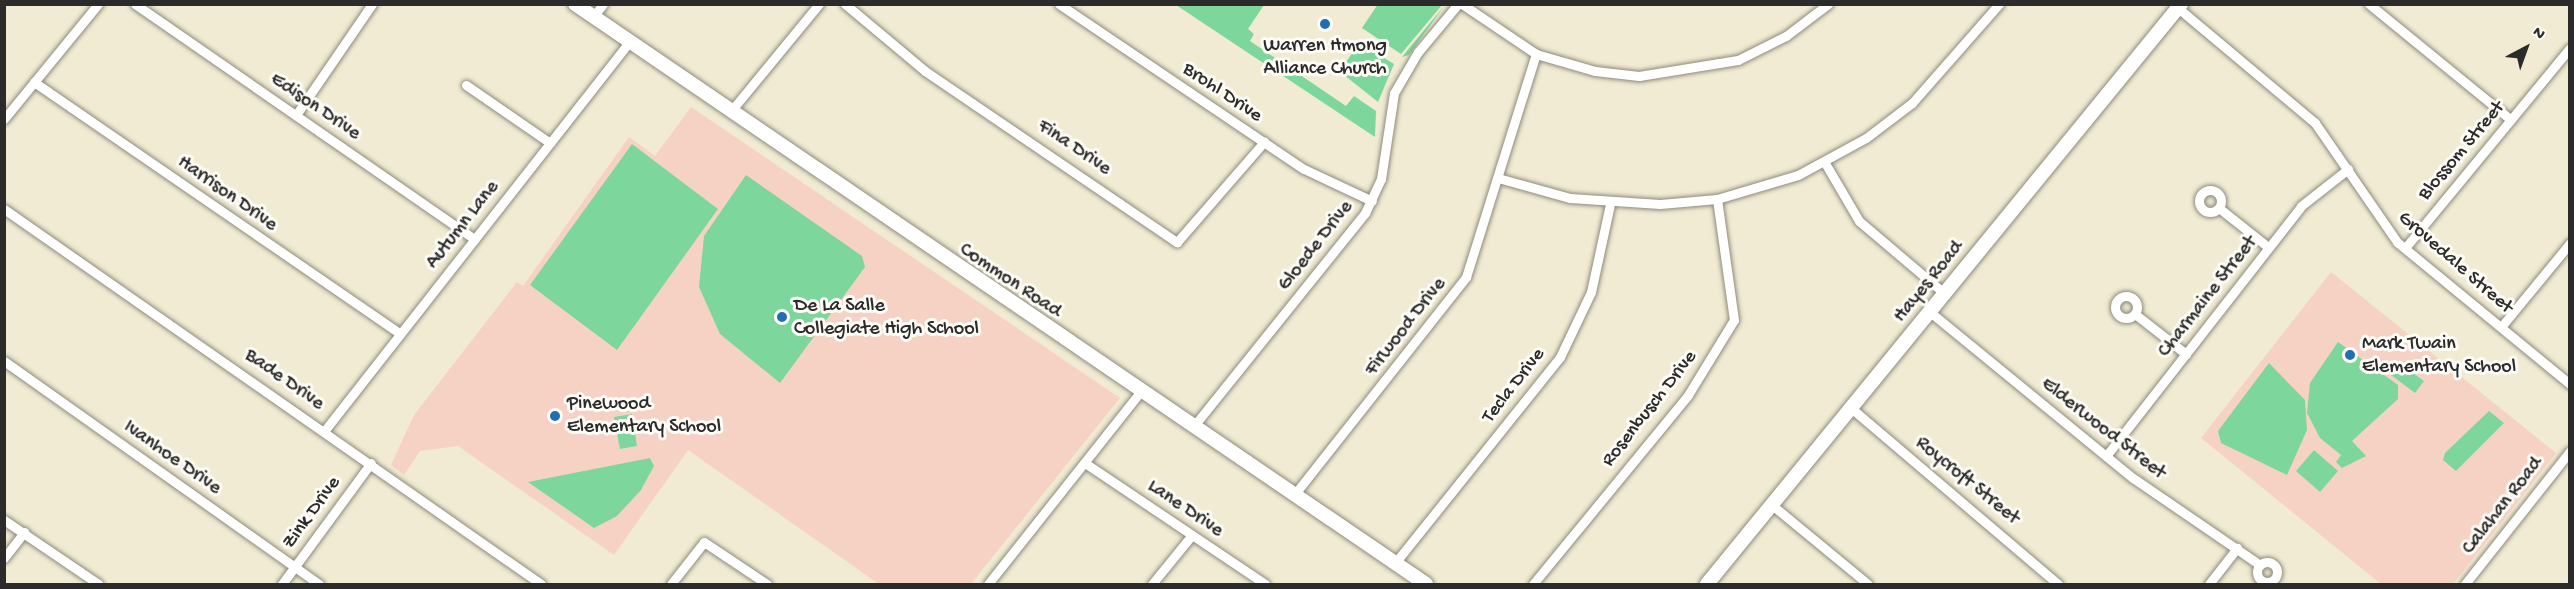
<!DOCTYPE html>
<html>
<head>
<meta charset="utf-8">
<style>
  body { margin:0 }
  #map { position:relative; width:2574px; height:589px; overflow:hidden; background:#f0ebd2; font-family:"Gochi Hand",sans-serif }
  div>[style] { position:absolute }
  [style*='--x'] { left:calc(var(--x)*1px); top:calc(var(--y)*1px); width:calc(var(--w)*1px); rotate:calc(var(--a)*1deg) }
  .built>* { inset:0; background:#f6d2c4 }
  .green>* { inset:0; background:#7dd79d }
  .roads { filter:drop-shadow(0 0 2px #8e8b7e) drop-shadow(0 0 2px #8e8b7e) }
  .street>* { height:9px; margin:-4.5px; padding:0 4.5px; transform-origin:4.5px; border-radius:4.5px; background:#fff }
  .street>.ring { margin:-4.5px; padding:0; box-sizing:content-box; background:none; border:9px solid #fff; border-radius:50% }
  .secondary>* { height:14px; margin:-7px; padding:0 7px; transform-origin:7px; border-radius:7px; background:#fff }
  .dots>* { width:16px; height:16px; translate:-50% -50%; box-sizing:border-box; border:3px solid #fdfcf7; border-radius:50% }
  span { translate:-50% -50%; white-space:nowrap; text-align:center; line-height:1.15; -webkit-text-stroke:6px #fdfcf7; paint-order:stroke }
  .poi-label { font-size:20px; color:#2b2b2b }
  .left { translate:0 -50%; text-align:left }
  .street-label { font-size:20px; color:#2b2b2b }
  .frame { position:absolute; inset:0; border:6px solid #2b2b2b; pointer-events:none }
  .north { position:absolute; left:2496px; top:18px; width:60px; height:60px; -webkit-text-stroke:4px #fdfcf7; paint-order:stroke; rotate:41deg; font-size:16px; font-weight:700; line-height:24px; text-align:center; color:#2b2b2b }
  .north::after { content:''; display:block; margin:auto; width:21px; height:27px; background:#2b2b2b; clip-path:polygon(50% 0,100% 100%,50% 72%,0 100%) }
</style>
</head>
<body>
<div id="map">
  <div class="built">
    <div style="clip-path:polygon(691px 107px,1120px 398px,971px 584px,879px 584px,688px 450px,614px 555px,458px 446px,420px 451px,404px 475px,391px 465px,414px 415px,517px 282px,523px 286px,629px 137px,655px 156px)"></div>
    <div style="clip-path:polygon(2331px 272px,2556px 453px,2453px 584px,2381px 584px,2201px 438px)"></div>
  </div>
  <div class="green">
    <div style="clip-path:polygon(1378px 4px,1442px 4px,1442px 5px,1401px 54px,1362px 28px)"></div>
    <div style="clip-path:polygon(1176px 5px,1264px 5px,1248px 29px,1254px 34px,1250px 41px,1346px 106px,1354px 96px,1376px 111px,1375px 137px)"></div>
    <div style="clip-path:polygon(1444px 6px,1409px 55px,1402px 57px)"></div>
    <div style="clip-path:polygon(1360px 43px,1394px 64px,1378px 102px,1339px 71px)"></div>
    <div style="clip-path:polygon(632px 144px,718px 209px,617px 350px,530px 285px)"></div>
    <div style="clip-path:polygon(746px 175px,862px 256px,865px 267px,780px 383px,720px 334px,699px 287px,704px 236px)"></div>
    <div style="clip-path:polygon(2338px 342px,2398px 385px,2398px 399px,2352px 441px,2366px 456px,2342px 468px,2336px 462px,2341px 455px,2320px 438px,2307px 413px,2310px 383px)"></div>
    <div style="clip-path:polygon(2269px 363px,2305px 400px,2307px 430px,2287px 475px,2221px 443px,2218px 431px)"></div>
    <div style="clip-path:polygon(2399px 363px,2424px 381px,2415px 393px,2391px 375px)"></div>
    <div style="clip-path:polygon(2489px 411px,2504px 423px,2456px 471px,2443px 460px,2445px 453px)"></div>
    <div style="clip-path:polygon(632px 414px,637px 446px,620px 449px,614px 417px)"></div>
    <div style="clip-path:polygon(2314px 450px,2338px 471px,2320px 492px,2296px 471px)"></div>
    <div style="clip-path:polygon(650px 458px,654px 466px,641px 490px,617px 516px,594px 528px,528px 482px)"></div>
  </div>
  <div class="roads">
    <div class="street">
      <div style="--x:135;--y:4;--w:413;--a:34.7"></div>
      <div style="--x:845;--y:4;--w:104;--a:39.9"></div>
      <div style="--x:925;--y:71;--w:305;--a:34.2"></div>
      <div style="--x:1177;--y:242;--w:133;--a:-49"></div>
      <div style="--x:1059;--y:4;--w:295;--a:34"></div>
      <div style="--x:1304;--y:169;--w:75;--a:25.2"></div>
      <div style="--x:1462;--y:4;--w:89;--a:34"></div>
      <div style="--x:1536;--y:54;--w:61;--a:16.1"></div>
      <div style="--x:1595;--y:71;--w:44;--a:6.5"></div>
      <div style="--x:1639;--y:76;--w:100;--a:-9.2"></div>
      <div style="--x:1738;--y:60;--w:54;--a:-26.6"></div>
      <div style="--x:1786;--y:36;--w:53;--a:-37.3"></div>
      <div style="--x:2369;--y:4;--w:183;--a:39.2"></div>
      <div style="--x:2178;--y:8;--w:179;--a:40"></div>
      <div style="--x:2315;--y:123;--w:145;--a:55.4"></div>
      <div style="--x:2397;--y:242;--w:224;--a:39.4"></div>
      <div style="--x:593;--y:17;--w:16;--a:-52"></div>
      <div style="--x:34;--y:82;--w:444;--a:34.5"></div>
      <div style="--x:466;--y:85;--w:102;--a:34.6"></div>
      <div style="--x:731;--y:111;--w:139;--a:-50.6"></div>
      <div style="--x:296;--y:115;--w:135;--a:-55.6"></div>
      <div style="--x:4;--y:119;--w:149;--a:-50.7"></div>
      <div style="--x:1825;--y:163;--w:67;--a:59.6"></div>
      <div style="--x:1859;--y:221;--w:113;--a:40.3"></div>
      <div style="--x:1498;--y:178;--w:75;--a:15.5"></div>
      <div style="--x:1570;--y:198;--w:90;--a:3.8"></div>
      <div style="--x:1660;--y:204;--w:57;--a:-5"></div>
      <div style="--x:1717;--y:199;--w:84;--a:-16.5"></div>
      <div style="--x:1798;--y:175;--w:77;--a:-28.6"></div>
      <div style="--x:1866;--y:138;--w:58;--a:-37.3"></div>
      <div style="--x:1912;--y:103;--w:132;--a:-48.7"></div>
      <div class="ring" style="left:2199px;top:190px;width:13px;height:13px"></div>
      <div style="--x:2219;--y:208;--w:63;--a:38.5"></div>
      <div style="--x:4;--y:209;--w:655;--a:34.93"></div>
      <div style="--x:2405;--y:248;--w:259;--a:-50.5"></div>
      <div class="ring" style="left:2115px;top:296px;width:13px;height:13px"></div>
      <div style="--x:1930;--y:312;--w:262;--a:39.3"></div>
      <div style="--x:2133;--y:478;--w:154;--a:34.4"></div>
      <div style="--x:2135;--y:314;--w:65;--a:38.1"></div>
      <div style="--x:2501;--y:327;--w:109;--a:-50.6"></div>
      <div style="--x:4;--y:361;--w:386;--a:35.3"></div>
      <div style="--x:1851;--y:408;--w:272;--a:40.4"></div>
      <div style="--x:1193;--y:427;--w:275;--a:-51.2"></div>
      <div style="--x:1365;--y:213;--w:38;--a:-65"></div>
      <div style="--x:1381;--y:179;--w:87;--a:-81.4"></div>
      <div style="--x:1394;--y:93;--w:48;--a:-59.7"></div>
      <div style="--x:1418;--y:52;--w:62;--a:-50.2"></div>
      <div style="--x:325;--y:430;--w:493;--a:-51.9"></div>
      <div style="--x:2106;--y:456;--w:317;--a:-52"></div>
      <div style="--x:2301;--y:206;--w:60;--a:-38.2"></div>
      <div style="--x:1085;--y:463;--w:217;--a:33.9"></div>
      <div style="--x:1294;--y:495;--w:278;--a:-51.7"></div>
      <div style="--x:1466;--y:277;--w:234;--a:-72.6"></div>
      <div style="--x:1772;--y:505;--w:124;--a:39.5"></div>
      <div style="--x:4;--y:520;--w:114;--a:34.2"></div>
      <div style="--x:4;--y:558;--w:33;--a:-52"></div>
      <div class="ring" style="left:2257px;top:562px;width:11px;height:11px"></div>
      <div style="--x:1395;--y:563;--w:264;--a:-51.3"></div>
      <div style="--x:1560;--y:357;--w:72;--a:-64.5"></div>
      <div style="--x:1591;--y:292;--w:90;--a:-77.8"></div>
      <div style="--x:282;--y:584;--w:150;--a:-53.7"></div>
      <div style="--x:671;--y:584;--w:53;--a:-51.8"></div>
      <div style="--x:704;--y:542;--w:76;--a:33.7"></div>
      <div style="--x:988;--y:584;--w:245;--a:-51.6"></div>
      <div style="--x:1152;--y:584;--w:63;--a:-50.8"></div>
      <div style="--x:1533;--y:584;--w:244;--a:-50.6"></div>
      <div style="--x:1688;--y:395;--w:88;--a:-58.5"></div>
      <div style="--x:1734;--y:320;--w:122;--a:-98"></div>
      <div style="--x:2209;--y:584;--w:46;--a:-52.1"></div>
      <div style="--x:2465;--y:584;--w:169;--a:-51.7"></div>
    </div>
    <div class="secondary">
      <div style="--x:575;--y:4;--w:1030;--a:34.28"></div>
      <div style="--x:1707;--y:584;--w:749;--a:-50.74"></div>
    </div>
  </div>
  <div class="dots">
    <div style="left:1325px;top:24px;background:#1f6fb2"></div>
    <div style="left:782px;top:317px;background:#1f6fb2"></div>
    <div style="left:2350px;top:355px;background:#1f6fb2"></div>
    <div style="left:555px;top:416px;background:#1f6fb2"></div>
  </div>
  <div class="poi-label">
    <span style="left:1325px;top:58px">Warren Hmong<br>Alliance Church</span>
    <span class="left" style="left:794px;top:318px">De La Salle<br>Collegiate High School</span>
    <span class="left" style="left:2362px;top:356px">Mark Twain<br>Elementary School</span>
    <span class="left" style="left:567px;top:416px">Pinewood<br>Elementary School</span>
  </div>
  <div class="street-label">
    <span style="left:1222px;top:93px;rotate:34deg">Brohl Drive</span>
    <span style="left:315px;top:107px;rotate:34deg">Edison Drive</span>
    <span style="left:1074px;top:148px;rotate:34deg">Fina Drive</span>
    <span style="left:2462px;top:151px;rotate:-50deg">Blossom Street</span>
    <span style="left:227px;top:194px;rotate:35deg">Harrison Drive</span>
    <span style="left:463px;top:225px;rotate:-52deg">Autumn Lane</span>
    <span style="left:1316px;top:246px;rotate:-52deg">Gloede Drive</span>
    <span style="left:2455px;top:263px;rotate:41deg">Grovedale Street</span>
    <span style="left:1010px;top:281px;rotate:34deg">Common Road</span>
    <span style="left:1929px;top:282px;rotate:-51deg">Hayes Road</span>
    <span style="left:2208px;top:297px;rotate:-52deg">Charmaine Street</span>
    <span style="left:1406px;top:327px;rotate:-52deg">Firwood Drive</span>
    <span style="left:284px;top:380px;rotate:35deg">Bade Drive</span>
    <span style="left:1514px;top:386px;rotate:-52deg">Tecla Drive</span>
    <span style="left:1650px;top:409px;rotate:-52deg">Rosenbusch Drive</span>
    <span style="left:2103px;top:429px;rotate:38deg">Elderwood Street</span>
    <span style="left:172px;top:458px;rotate:35deg">Ivanhoe Drive</span>
    <span style="left:1967px;top:481px;rotate:39deg">Roycroft Street</span>
    <span style="left:2503px;top:506px;rotate:-52deg">Calahan Road</span>
    <span style="left:1185px;top:509px;rotate:34deg">Lane Drive</span>
    <span style="left:312px;top:513px;rotate:-54deg">Zink Drive</span>
  </div>
  <div class="frame"></div>
  <div class="north">N</div>
</div>
</body>
</html>
